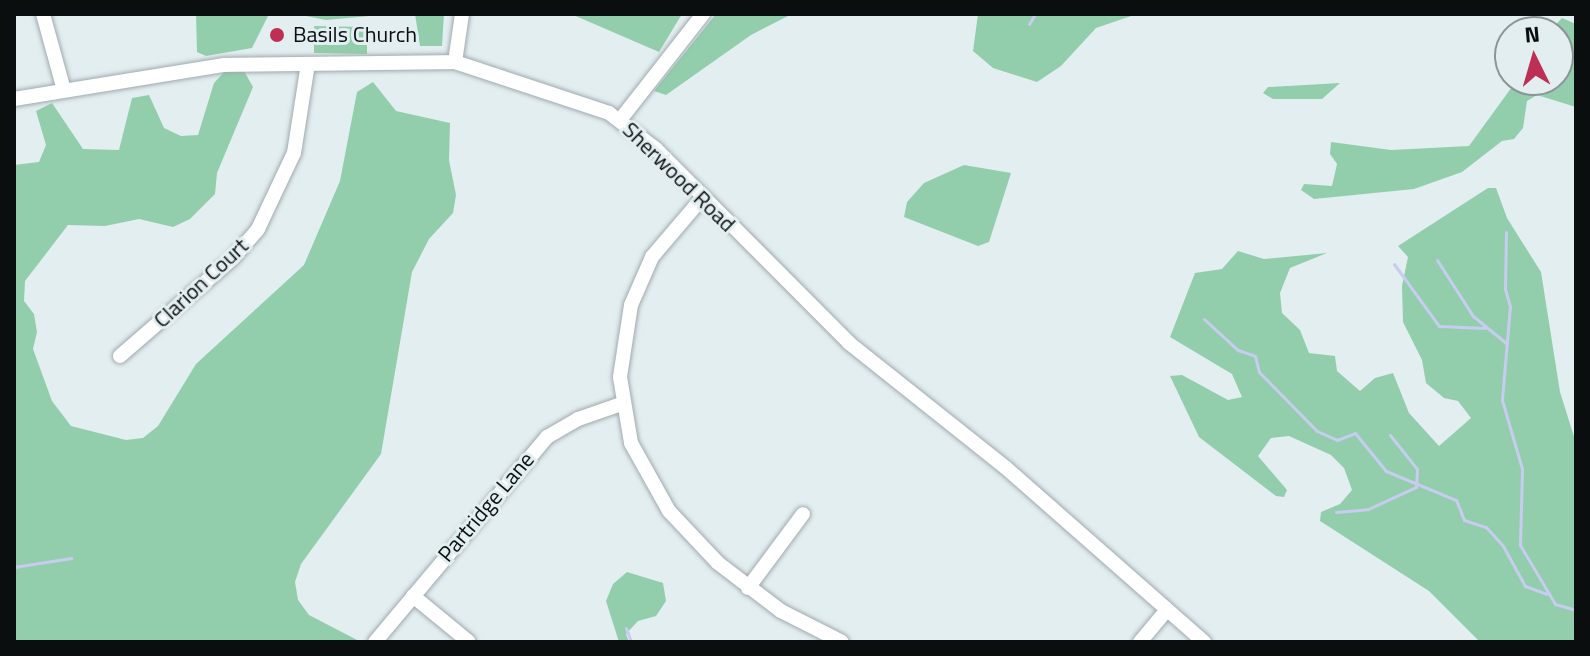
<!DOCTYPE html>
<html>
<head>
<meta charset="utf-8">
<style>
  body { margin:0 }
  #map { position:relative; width:1590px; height:656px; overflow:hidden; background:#e3eef1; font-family:"Titillium Web",sans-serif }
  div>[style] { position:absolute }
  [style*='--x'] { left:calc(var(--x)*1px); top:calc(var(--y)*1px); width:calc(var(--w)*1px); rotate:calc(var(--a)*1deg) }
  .green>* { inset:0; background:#92ceac }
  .stream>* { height:3px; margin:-1.5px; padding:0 1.5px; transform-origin:1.5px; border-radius:1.5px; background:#c8ccf0 }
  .roads { filter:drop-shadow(0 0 2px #a1aaae) drop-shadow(0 0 2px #a1aaae) }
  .minor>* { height:14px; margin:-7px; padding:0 7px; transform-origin:7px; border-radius:7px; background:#fff }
  .dots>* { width:22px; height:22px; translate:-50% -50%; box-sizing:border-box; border:4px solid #e3eef1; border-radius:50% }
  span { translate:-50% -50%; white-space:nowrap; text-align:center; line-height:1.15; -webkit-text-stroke:6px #e3eef1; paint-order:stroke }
  .poi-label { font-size:22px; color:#0b0e0f }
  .left { translate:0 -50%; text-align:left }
  .street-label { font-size:22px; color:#0b0e0f }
  .frame { position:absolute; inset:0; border:16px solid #0b0e0f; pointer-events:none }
  .north { position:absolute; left:1494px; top:16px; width:80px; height:80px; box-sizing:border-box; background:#e3eef1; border:2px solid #8d9497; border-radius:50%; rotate:355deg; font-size:22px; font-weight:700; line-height:32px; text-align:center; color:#0b0e0f }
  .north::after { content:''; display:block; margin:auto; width:28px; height:36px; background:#be2f54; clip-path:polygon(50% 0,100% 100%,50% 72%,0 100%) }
</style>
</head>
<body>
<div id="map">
  <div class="green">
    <div style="clip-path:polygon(196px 14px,269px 14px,252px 48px,206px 56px,197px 52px)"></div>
    <div style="clip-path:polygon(296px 14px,391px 14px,326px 20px)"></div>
    <div style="clip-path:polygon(415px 14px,444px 14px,442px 46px,420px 46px)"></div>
    <div style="clip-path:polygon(571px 14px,682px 14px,659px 52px)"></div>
    <div style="clip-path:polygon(716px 14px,792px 14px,751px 35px,666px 95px,654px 91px)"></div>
    <div style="clip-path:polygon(978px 14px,1137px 14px,1096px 28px,1061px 66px,1037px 82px,993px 68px,973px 51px)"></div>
    <div style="clip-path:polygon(1562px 18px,1576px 24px,1576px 107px,1537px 95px,1527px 101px,1523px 128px,1514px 139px,1502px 141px,1462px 172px,1414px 189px,1314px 199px,1301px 190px,1304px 184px,1332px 186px,1337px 164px,1330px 154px,1331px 142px,1391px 150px,1469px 146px,1517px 80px,1558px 80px,1558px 32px,1549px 32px)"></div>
    <div style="clip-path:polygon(314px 26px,367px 27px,367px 54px,314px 53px)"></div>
    <div style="clip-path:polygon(226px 70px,244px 71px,253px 87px,217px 173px,215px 194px,190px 219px,173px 227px,139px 219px,105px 226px,68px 225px,25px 281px,24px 301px,34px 314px,37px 332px,33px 349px,52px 401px,71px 426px,126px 440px,143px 438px,158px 426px,196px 364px,304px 265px,340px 181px,357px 92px,373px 82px,396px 111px,450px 123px,449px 160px,456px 195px,453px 213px,429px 239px,412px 272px,381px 454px,301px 564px,295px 582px,298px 600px,309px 615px,361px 642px,14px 642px,14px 165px,39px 162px,46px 145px,36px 111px,52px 103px,83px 149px,119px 150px,132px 98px,149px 95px,164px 128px,181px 136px,198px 135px,214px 83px)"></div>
    <div style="clip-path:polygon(1340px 83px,1322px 99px,1273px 99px,1263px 93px,1268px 87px)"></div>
    <div style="clip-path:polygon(964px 165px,1011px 173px,989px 242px,978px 246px,904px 217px,907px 202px,924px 183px)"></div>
    <div style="clip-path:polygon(1488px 188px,1496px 188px,1507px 218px,1541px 272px,1560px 392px,1576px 443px,1576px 642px,1480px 642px,1429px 591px,1320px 521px,1321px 512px,1340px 504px,1352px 490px,1344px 468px,1331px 455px,1289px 436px,1271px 438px,1258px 456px,1287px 490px,1284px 497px,1276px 496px,1199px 437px,1170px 376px,1182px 375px,1228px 400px,1242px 397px,1232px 374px,1170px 337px,1195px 273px,1222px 269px,1238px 251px,1264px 259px,1327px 253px,1290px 268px,1280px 293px,1282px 313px,1300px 330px,1309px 353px,1335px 356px,1337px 371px,1360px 391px,1375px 378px,1393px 373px,1409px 413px,1439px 446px,1471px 418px,1458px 401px,1444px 398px,1426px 383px,1422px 360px,1403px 322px,1402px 286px,1408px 257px,1398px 246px)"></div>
    <div style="clip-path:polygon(627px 572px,663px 583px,666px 601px,656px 616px,638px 621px,626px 634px,629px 642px,619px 642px,606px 601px,613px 584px)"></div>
  </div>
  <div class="stream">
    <div style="--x:1029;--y:24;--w:12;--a:-59"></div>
    <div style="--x:1506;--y:232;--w:57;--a:91"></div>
    <div style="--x:1505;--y:289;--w:18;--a:74"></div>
    <div style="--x:1510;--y:306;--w:94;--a:94.9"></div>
    <div style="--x:1502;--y:400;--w:72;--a:73.8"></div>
    <div style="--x:1522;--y:469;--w:76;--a:91.5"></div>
    <div style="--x:1520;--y:545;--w:69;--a:59.3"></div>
    <div style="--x:1555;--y:604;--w:22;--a:16"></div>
    <div style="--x:1437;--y:260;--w:67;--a:57.3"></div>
    <div style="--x:1473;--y:316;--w:43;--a:39.3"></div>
    <div style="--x:1394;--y:264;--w:77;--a:54"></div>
    <div style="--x:1439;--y:326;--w:46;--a:2.5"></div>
    <div style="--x:1204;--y:319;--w:46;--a:42.4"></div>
    <div style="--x:1238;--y:350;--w:18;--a:19"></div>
    <div style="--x:1255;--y:356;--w:16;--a:76"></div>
    <div style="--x:1259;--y:372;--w:83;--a:45.5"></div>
    <div style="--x:1317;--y:431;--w:22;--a:24"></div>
    <div style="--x:1337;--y:440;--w:19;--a:-21"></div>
    <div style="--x:1355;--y:433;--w:49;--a:50.8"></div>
    <div style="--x:1386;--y:471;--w:76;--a:22.5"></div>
    <div style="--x:1456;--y:500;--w:22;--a:68"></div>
    <div style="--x:1464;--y:520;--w:23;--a:18"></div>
    <div style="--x:1486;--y:527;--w:25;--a:48"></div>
    <div style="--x:1503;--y:546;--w:46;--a:61.2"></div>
    <div style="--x:1525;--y:586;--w:23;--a:20"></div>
    <div style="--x:1390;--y:435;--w:43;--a:51.5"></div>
    <div style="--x:1417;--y:469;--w:18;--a:93"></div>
    <div style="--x:1336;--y:512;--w:32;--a:-5"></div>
    <div style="--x:1368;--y:509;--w:53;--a:-24.6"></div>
    <div style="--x:14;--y:567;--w:58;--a:-9"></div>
    <div style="--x:626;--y:628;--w:15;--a:70"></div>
  </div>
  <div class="roads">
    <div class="minor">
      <div style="--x:43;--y:14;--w:79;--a:74.6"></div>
      <div style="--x:455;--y:62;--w:49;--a:-81.7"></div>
      <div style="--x:14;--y:99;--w:213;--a:-9.2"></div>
      <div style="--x:224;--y:65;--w:231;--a:-0.7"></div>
      <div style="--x:455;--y:62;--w:162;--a:18.3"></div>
      <div style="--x:609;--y:113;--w:59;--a:37.5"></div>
      <div style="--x:656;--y:149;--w:274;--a:45.1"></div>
      <div style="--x:849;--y:343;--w:199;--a:38.5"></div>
      <div style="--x:1005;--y:467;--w:265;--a:41.3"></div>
      <div style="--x:620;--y:120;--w:135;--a:-51.9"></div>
      <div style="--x:703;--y:197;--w:79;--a:130.4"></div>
      <div style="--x:652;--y:257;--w:52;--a:113.6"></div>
      <div style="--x:631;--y:305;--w:73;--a:98.7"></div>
      <div style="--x:620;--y:377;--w:67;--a:80.5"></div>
      <div style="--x:631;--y:443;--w:78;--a:60.8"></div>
      <div style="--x:669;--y:511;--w:71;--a:46.7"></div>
      <div style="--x:718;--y:563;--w:79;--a:37.3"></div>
      <div style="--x:781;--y:611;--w:68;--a:26.9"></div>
      <div style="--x:120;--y:356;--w:150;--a:-40.9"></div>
      <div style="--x:233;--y:258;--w:38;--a:-49"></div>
      <div style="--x:258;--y:229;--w:84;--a:-64.7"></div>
      <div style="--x:294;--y:153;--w:90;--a:-81.1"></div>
      <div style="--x:748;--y:588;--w:92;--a:-53.4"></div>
      <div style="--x:413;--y:596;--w:72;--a:39.4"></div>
      <div style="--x:375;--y:642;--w:268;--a:-50"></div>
      <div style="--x:547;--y:437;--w:36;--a:-30"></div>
      <div style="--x:578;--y:419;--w:46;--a:-19.2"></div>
      <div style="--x:1140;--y:642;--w:40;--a:-50"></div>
    </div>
  </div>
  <div class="dots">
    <div style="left:277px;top:35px;background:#be2f54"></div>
  </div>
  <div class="poi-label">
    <span class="left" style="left:293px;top:35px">Basils Church</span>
  </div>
  <div class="street-label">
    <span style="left:679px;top:177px;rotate:44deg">Sherwood Road</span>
    <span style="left:201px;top:283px;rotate:-43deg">Clarion Court</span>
    <span style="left:486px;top:507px;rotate:-50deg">Partridge Lane</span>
  </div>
  <div class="frame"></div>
  <div class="north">N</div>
</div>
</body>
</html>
